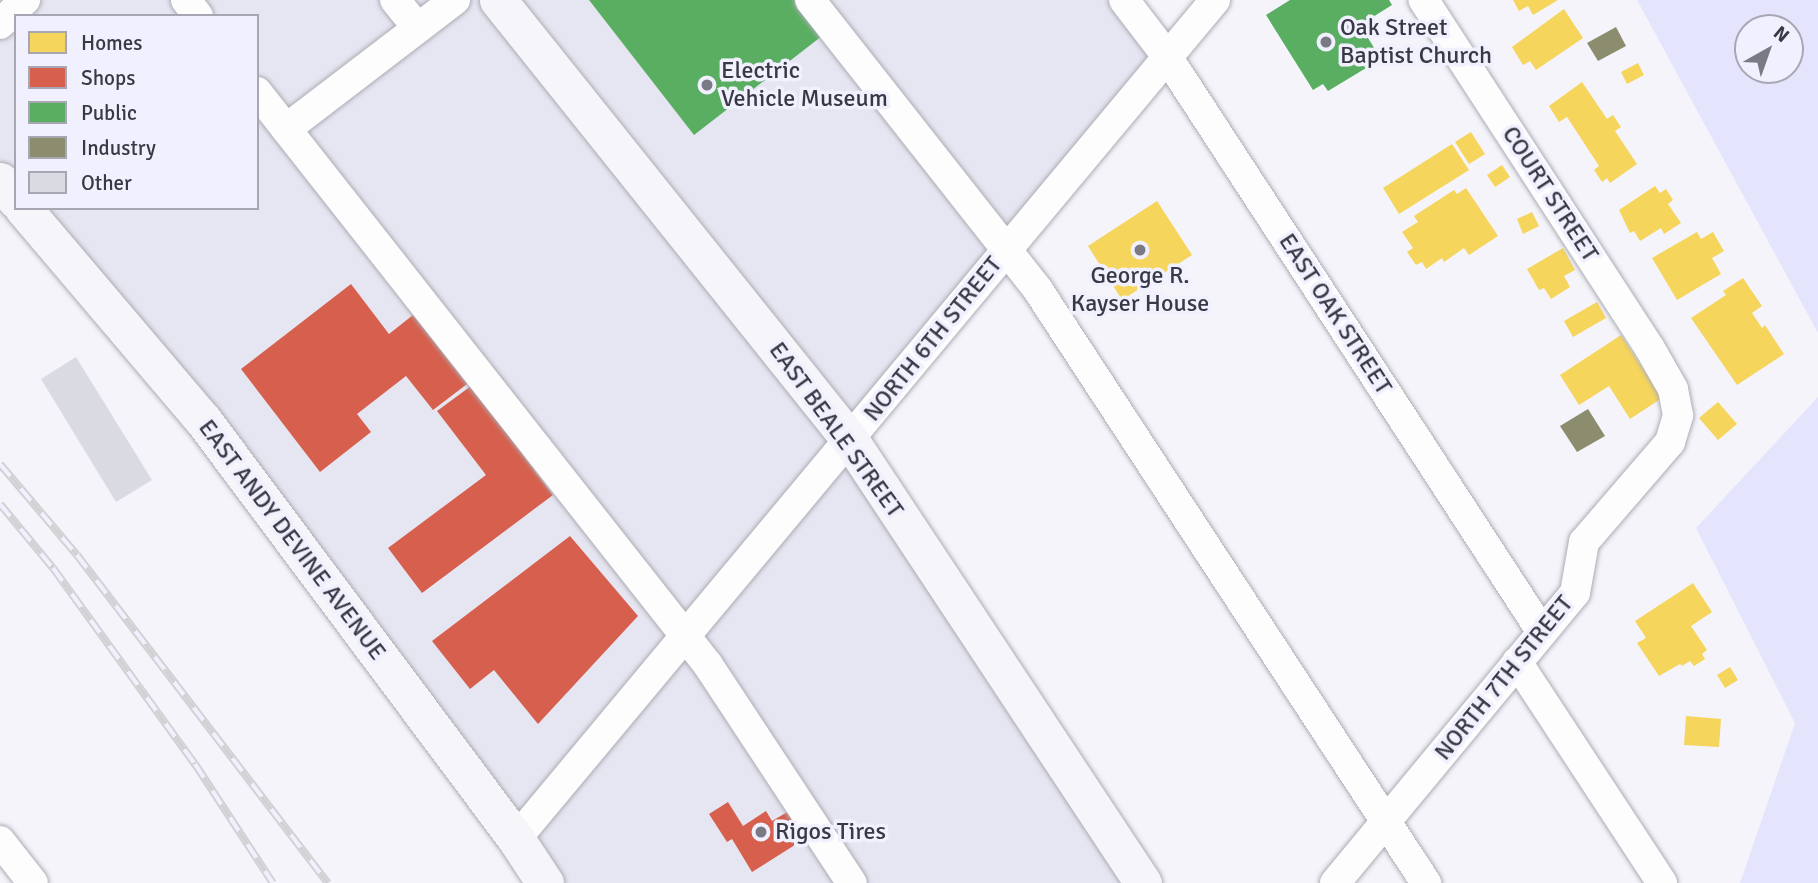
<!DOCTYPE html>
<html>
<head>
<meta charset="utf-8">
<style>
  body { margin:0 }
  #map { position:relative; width:1818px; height:883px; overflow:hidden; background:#f4f4fa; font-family:Signika,sans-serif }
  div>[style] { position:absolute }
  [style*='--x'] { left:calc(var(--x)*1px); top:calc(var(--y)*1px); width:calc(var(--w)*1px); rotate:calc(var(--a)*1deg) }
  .built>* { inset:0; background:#e6e6f2 }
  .green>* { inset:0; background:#e4e5fc }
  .homes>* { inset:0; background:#f6d55c }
  .shops>* { inset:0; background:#d6604d }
  .public>* { inset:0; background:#5aae61 }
  .industry>* { inset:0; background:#8c8c6e }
  .building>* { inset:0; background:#dadae3 }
  .roads { filter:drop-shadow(0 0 2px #acacb5) drop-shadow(0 0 2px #acacb5) }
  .minor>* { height:30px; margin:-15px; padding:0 15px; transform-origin:15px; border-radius:15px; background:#fdfdfe }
  .major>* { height:37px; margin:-18.5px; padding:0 18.5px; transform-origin:18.5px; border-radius:18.5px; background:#f6f6fa }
  .rail>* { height:8px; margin-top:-4px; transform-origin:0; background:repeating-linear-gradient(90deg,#f0f0fe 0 16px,#d2d2d5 0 32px); box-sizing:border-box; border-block:2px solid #d2d2d5 }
  .dots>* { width:19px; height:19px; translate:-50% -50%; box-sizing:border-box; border:4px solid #f0f0fe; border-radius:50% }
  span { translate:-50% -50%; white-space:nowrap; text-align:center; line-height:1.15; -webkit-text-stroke:7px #f0f0fe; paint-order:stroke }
  .poi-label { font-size:24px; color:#393946 }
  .left { translate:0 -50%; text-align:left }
  .street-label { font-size:24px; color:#393946 }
  .legend { position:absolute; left:14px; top:14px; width:245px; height:196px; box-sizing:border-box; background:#f0f0fe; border:2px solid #a7a7b4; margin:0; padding:9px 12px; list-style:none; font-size:21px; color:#393946 }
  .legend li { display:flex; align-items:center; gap:14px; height:35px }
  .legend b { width:35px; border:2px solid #a7a7b4 }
  .north { position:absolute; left:1734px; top:14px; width:70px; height:70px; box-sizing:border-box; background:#f0f0fe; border:2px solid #a7a7b4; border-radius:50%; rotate:40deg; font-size:19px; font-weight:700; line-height:28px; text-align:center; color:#393946 }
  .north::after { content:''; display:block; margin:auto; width:24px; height:32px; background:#7a7a85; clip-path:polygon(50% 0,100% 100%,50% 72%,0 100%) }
</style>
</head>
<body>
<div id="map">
  <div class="built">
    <div style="clip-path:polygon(0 0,1124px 0,1166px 55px,850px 440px,1136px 883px,545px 883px,23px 208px,257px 208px,257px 16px,16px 16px,16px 200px,0 181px)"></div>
  </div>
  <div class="green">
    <div style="clip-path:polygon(evenodd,1637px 0,1818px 0,1818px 333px,1637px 0,1748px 28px,1790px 28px,1790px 70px,1748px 70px,1748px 28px)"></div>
    <div style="clip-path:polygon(1818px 397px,1818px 883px,1740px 883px,1795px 723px,1696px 528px)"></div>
  </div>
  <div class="homes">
    <div style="clip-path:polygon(1513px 0,1558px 0,1533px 15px,1528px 6px,1519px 11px)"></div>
    <div style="clip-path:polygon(1564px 9px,1583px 38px,1536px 70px,1530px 61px,1523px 65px,1512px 47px)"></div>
    <div style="clip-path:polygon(1638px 63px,1644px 75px,1627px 84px,1621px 72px)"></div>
    <div style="clip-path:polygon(1582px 82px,1607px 119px,1613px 115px,1621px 127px,1615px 131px,1637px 164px,1610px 183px,1607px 178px,1602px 182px,1594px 170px,1599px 166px,1567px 117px,1559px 122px,1549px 106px)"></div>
    <div style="clip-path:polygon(1471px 132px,1485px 154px,1469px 164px,1455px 142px)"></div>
    <div style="clip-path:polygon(1452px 144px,1469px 170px,1399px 214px,1383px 188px)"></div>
    <div style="clip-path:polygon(1502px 165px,1510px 177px,1495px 187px,1487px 175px)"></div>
    <div style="clip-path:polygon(1655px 186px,1660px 193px,1666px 189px,1673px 200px,1668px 204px,1681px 223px,1664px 234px,1661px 228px,1640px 241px,1634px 231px,1630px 233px,1619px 210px)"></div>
    <div style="clip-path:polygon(1466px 188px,1498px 236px,1469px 255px,1464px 248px,1444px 262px,1442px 258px,1426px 269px,1422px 262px,1416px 265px,1407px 252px,1413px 248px,1402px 232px,1418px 222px,1414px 216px,1454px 190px,1457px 194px)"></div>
    <div style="clip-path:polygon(1157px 201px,1192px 255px,1122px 300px,1088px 246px)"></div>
    <div style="clip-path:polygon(1532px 212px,1539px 226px,1523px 234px,1517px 219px)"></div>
    <div style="clip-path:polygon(1697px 232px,1701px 239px,1713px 232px,1724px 251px,1712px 258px,1721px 274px,1677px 300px,1652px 258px)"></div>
    <div style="clip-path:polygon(1563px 248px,1575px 270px,1564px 276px,1570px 287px,1551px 299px,1544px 288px,1539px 290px,1527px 269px)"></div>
    <div style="clip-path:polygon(1743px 278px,1762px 306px,1752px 313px,1762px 328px,1765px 325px,1784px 354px,1737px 385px,1691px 318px,1726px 295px,1723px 291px)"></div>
    <div style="clip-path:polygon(1597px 302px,1606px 318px,1573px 337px,1564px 321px)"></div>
    <div style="clip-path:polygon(1621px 335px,1662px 398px,1630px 419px,1609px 386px,1579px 405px,1560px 375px)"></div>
    <div style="clip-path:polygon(1718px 402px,1737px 424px,1718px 440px,1699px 418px)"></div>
    <div style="clip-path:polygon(1693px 583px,1712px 612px,1691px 626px,1707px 650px,1702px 654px,1705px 659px,1694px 666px,1690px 661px,1682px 666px,1680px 664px,1659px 676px,1637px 643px,1646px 638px,1635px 621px)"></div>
    <div style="clip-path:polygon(1730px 667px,1738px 680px,1725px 688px,1717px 675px)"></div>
    <div style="clip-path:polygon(1686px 716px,1721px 719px,1719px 747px,1684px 745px)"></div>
  </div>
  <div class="shops">
    <div style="clip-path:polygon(351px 284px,389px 334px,413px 315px,467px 384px,433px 410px,406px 376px,357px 414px,371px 432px,320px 472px,241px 369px)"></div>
    <div style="clip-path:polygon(471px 386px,553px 495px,422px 593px,388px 548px,486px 475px,437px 411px)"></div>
    <div style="clip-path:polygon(570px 536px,638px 616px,538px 724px,494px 670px,470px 689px,432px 641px)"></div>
    <div style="clip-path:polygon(728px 802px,743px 826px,766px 811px,772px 821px,789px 811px,806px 838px,752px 872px,732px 839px,727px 842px,709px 814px)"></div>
  </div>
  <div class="public">
    <div style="clip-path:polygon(589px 0,795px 0,822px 36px,694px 135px)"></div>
    <div style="clip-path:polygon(1290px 0,1389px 0,1392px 5px,1360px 25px,1381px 59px,1328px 91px,1323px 84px,1313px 90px,1266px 15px)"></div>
  </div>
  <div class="industry">
    <div style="clip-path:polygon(1616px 27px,1626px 46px,1598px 61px,1587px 43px)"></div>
    <div style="clip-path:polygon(1588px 409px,1605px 436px,1577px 452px,1560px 426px)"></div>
  </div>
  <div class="building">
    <div style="clip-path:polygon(76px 357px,152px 480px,116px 502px,41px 379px)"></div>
  </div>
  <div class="roads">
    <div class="minor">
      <div style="--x:186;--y:0;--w:20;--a:53"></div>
      <div style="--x:395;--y:0;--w:36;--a:51"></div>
      <div style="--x:810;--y:0;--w:369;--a:51.8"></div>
      <div style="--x:1038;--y:290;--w:709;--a:56.8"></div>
      <div style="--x:1124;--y:0;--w:69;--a:52.6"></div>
      <div style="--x:1166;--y:55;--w:689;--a:56.91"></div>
      <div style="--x:0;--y:24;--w:35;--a:-44"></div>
      <div style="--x:257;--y:92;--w:729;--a:51.79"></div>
      <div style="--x:708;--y:665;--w:261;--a:56.6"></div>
      <div style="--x:286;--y:129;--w:213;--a:-37.4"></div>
      <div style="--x:1517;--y:662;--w:264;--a:56.7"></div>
      <div style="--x:516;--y:839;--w:1092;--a:-50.2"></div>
      <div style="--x:0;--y:841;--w:53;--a:51.8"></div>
      <div style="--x:1335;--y:883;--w:376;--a:-50.4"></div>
      <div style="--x:1575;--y:593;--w:52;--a:-80"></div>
      <div style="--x:1584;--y:542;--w:132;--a:-49.3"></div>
      <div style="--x:1670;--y:442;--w:28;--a:-73"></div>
      <div style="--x:1678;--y:415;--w:26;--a:-101"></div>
      <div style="--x:1673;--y:389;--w:48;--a:-119.7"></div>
      <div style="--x:1649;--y:347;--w:414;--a:-123"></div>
    </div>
    <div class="major">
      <div style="--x:498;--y:0;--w:563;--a:51.34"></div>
      <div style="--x:850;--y:440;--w:531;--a:56.52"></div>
      <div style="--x:0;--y:181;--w:25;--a:50"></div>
      <div style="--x:23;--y:208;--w:278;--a:49.7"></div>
      <div style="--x:203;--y:420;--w:523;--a:53.24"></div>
      <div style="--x:516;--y:839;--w:53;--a:56.6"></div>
    </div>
  </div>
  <div class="rail">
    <div style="--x:0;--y:464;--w:119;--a:49.8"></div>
    <div style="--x:77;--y:555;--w:413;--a:52.6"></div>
    <div style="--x:0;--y:504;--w:83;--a:50.4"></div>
    <div style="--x:53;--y:568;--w:242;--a:54.1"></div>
    <div style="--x:195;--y:764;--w:142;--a:56.8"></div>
  </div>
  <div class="dots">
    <div style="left:1326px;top:42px;background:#7a7a85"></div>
    <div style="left:707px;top:85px;background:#7a7a85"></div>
    <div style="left:1140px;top:250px;background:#7a7a85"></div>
    <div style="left:761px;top:832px;background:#7a7a85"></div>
  </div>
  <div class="poi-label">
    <span class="left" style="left:1340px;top:42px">Oak Street<br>Baptist Church</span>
    <span class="left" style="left:721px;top:85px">Electric<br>Vehicle Museum</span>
    <span style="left:1140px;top:290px">George R.<br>Kayser House</span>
    <span class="left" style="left:775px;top:832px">Rigos Tires</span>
  </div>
  <div class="street-label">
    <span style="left:1550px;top:194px;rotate:57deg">COURT STREET</span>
    <span style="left:1335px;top:314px;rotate:57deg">EAST OAK STREET</span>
    <span style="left:933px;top:339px;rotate:-51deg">NORTH 6TH STREET</span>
    <span style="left:836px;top:430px;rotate:54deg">EAST BEALE STREET</span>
    <span style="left:292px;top:540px;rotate:53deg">EAST ANDY DEVINE AVENUE</span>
    <span style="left:1504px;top:678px;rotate:-51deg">NORTH 7TH STREET</span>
  </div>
  <ul class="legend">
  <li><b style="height:19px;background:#f6d55c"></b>Homes</li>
  <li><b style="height:19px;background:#d6604d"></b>Shops</li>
  <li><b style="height:19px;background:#5aae61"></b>Public</li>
  <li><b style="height:19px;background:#8c8c6e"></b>Industry</li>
  <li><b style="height:19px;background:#dadae3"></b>Other</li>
  </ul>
  <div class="north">N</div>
</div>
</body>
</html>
